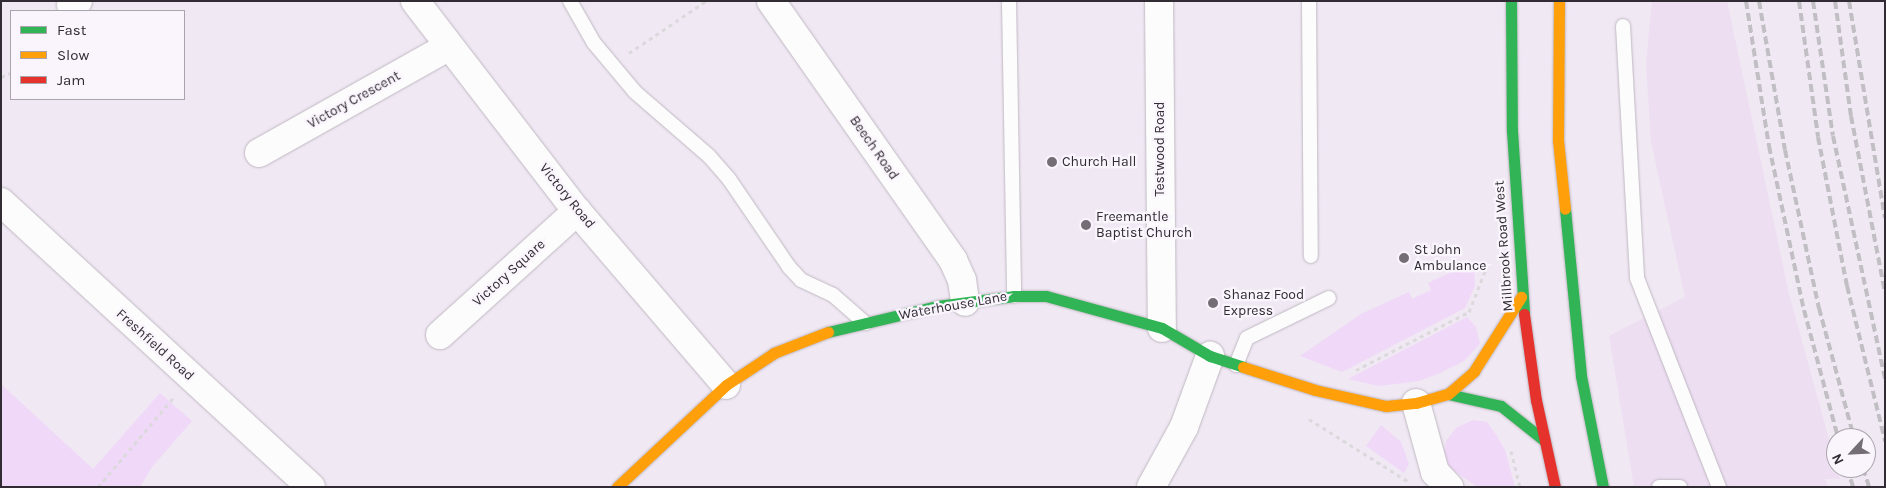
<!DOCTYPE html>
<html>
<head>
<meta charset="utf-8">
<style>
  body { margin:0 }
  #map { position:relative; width:1886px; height:488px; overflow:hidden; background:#f0e8f3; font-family:Karla,sans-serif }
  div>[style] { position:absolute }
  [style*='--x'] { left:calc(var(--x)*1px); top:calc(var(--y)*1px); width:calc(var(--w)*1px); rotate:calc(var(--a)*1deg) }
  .built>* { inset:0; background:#eddef2 }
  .green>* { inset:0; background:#f0d8f8 }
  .path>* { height:3px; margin-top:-1.5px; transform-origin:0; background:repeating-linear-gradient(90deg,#dcd9dc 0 4px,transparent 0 8px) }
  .roads { filter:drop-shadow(0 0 1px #bfb8c1) drop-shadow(0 0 1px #bfb8c1) }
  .lane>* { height:14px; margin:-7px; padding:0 7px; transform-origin:7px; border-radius:7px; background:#fdfcfd }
  .street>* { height:28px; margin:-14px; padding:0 14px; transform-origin:14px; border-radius:14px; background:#fdfcfd }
  .fast>* { height:11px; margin:-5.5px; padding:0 5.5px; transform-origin:5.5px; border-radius:5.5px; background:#30b455 }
  .slow>* { height:11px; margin:-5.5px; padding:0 5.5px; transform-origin:5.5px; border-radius:5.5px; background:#ff9f0a }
  .jam>* { height:11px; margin:-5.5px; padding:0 5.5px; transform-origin:5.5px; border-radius:5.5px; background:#e5322d }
  .rail>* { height:4px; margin-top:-2px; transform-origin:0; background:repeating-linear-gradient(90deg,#c1bfc3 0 8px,transparent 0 12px) }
  .dots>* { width:14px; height:14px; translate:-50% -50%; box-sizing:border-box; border:2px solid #faf4fd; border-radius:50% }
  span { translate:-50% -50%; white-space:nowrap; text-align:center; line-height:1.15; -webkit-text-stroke:4.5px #faf4fd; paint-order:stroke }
  .street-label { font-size:14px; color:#312b33 }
  .poi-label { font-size:14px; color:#312b33 }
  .left { translate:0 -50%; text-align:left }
  .frame { position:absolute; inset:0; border:2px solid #312b33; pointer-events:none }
  .legend { position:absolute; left:10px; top:10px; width:175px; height:90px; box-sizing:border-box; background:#faf4fd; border:1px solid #aaa4ac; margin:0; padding:6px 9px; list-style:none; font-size:15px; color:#312b33 }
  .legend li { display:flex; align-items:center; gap:10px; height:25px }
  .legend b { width:25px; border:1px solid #aaa4ac }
  .north { position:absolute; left:1826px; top:428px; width:50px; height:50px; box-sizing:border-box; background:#faf4fd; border:1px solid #aaa4ac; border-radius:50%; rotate:245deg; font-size:14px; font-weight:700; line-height:20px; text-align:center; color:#312b33 }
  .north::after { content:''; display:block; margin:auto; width:18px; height:22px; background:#746d76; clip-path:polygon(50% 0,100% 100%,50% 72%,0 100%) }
</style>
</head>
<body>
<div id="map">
  <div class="built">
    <div style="clip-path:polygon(1652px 1px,1727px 1px,1789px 294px,1840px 479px,1825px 479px,1828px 487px,1634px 487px,1609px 336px,1685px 297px,1651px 142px,1646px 64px)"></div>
  </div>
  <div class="green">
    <div style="clip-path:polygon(1474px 265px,1475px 286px,1465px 308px,1342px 372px,1300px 356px,1361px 314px,1409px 292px,1412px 299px,1431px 290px,1428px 283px,1462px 267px)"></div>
    <div style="clip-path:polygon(1467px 317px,1476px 327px,1480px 344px,1464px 361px,1440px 373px,1419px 381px,1379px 386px,1348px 379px)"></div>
    <div style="clip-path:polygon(1px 384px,93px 469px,160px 393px,192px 421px,152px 467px,140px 487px,1px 487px)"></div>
    <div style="clip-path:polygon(1473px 420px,1487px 422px,1497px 436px,1505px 450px,1515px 487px,1477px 487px,1449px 467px,1444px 454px,1446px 441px,1456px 428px)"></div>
    <div style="clip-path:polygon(1381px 425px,1401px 442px,1409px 464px,1404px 473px,1366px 446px)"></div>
  </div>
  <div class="path">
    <div style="--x:629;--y:53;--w:93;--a:-34"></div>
    <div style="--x:1;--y:77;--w:11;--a:-22"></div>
    <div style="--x:1356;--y:370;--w:127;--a:-27.2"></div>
    <div style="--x:1469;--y:312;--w:49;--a:-68.6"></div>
    <div style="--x:1309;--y:419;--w:118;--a:32.2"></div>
    <div style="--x:1511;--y:451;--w:37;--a:76"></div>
    <div style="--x:98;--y:487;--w:118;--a:-49.8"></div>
  </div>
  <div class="roads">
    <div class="lane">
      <div style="--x:570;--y:1;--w:48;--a:60.3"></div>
      <div style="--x:594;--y:43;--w:64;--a:50.1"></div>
      <div style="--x:635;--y:92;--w:98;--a:40.9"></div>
      <div style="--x:709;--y:156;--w:30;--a:49"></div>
      <div style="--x:729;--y:179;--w:107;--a:55.7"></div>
      <div style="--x:789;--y:267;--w:18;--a:47"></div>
      <div style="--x:801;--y:280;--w:35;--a:25"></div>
      <div style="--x:833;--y:295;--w:43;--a:41.2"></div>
      <div style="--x:1009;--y:1;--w:295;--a:89"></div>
      <div style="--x:1309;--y:1;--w:255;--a:89.6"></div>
      <div style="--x:1623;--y:26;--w:252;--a:86.8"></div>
      <div style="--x:1637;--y:278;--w:225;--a:68.6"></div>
      <div style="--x:1236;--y:365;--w:29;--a:-68"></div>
      <div style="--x:1247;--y:338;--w:91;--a:-26"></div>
      <div style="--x:1659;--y:487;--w:21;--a:0"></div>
    </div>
    <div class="street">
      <div style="--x:415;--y:1;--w:265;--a:52.4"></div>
      <div style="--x:577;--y:211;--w:229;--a:49.4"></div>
      <div style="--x:771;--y:1;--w:317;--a:54.9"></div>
      <div style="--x:953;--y:260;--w:22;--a:66"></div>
      <div style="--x:962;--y:280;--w:22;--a:82"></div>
      <div style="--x:1159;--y:1;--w:327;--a:89.5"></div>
      <div style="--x:71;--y:5;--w:8;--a:-30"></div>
      <div style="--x:259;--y:153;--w:217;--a:-29.3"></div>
      <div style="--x:1;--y:202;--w:421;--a:42.6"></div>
      <div style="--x:440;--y:335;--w:185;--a:-42.1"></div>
      <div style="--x:1416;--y:403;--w:72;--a:74.6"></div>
      <div style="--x:1435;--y:472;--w:21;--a:47"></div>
      <div style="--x:1151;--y:487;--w:68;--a:-61.2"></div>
      <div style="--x:1184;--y:427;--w:76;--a:-69.9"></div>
    </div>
    <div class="fast">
      <div style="--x:1511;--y:1;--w:130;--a:89.6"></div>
      <div style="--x:1512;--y:131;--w:183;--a:86.2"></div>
      <div style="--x:1565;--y:209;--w:168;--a:84.5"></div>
      <div style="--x:1581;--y:376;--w:113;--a:78.8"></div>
      <div style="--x:828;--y:332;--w:112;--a:-13.4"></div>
      <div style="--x:937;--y:306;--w:78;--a:-7.4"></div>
      <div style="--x:1014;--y:296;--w:32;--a:0"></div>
      <div style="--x:1046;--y:296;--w:120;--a:15.4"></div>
      <div style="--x:1162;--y:328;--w:56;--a:30.3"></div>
      <div style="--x:1210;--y:356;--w:35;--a:18"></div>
      <div style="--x:1448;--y:394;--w:54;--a:12.8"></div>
      <div style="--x:1501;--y:406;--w:56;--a:38.5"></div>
    </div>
    <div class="slow">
      <div style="--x:1559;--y:1;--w:139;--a:90.4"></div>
      <div style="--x:1558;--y:140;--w:69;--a:84.2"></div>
      <div style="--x:1243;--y:367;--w:76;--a:17.7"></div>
      <div style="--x:1315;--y:390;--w:73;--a:12.7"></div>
      <div style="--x:1386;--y:406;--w:30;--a:-6"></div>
      <div style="--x:1416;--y:403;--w:33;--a:-16"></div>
      <div style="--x:1448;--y:394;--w:35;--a:-41"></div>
      <div style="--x:1474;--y:371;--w:88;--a:-57.6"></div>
      <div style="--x:617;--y:487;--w:149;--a:-43.1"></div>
      <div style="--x:726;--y:385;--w:58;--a:-33.7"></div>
      <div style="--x:774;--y:353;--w:58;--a:-21.3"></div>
    </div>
    <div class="jam">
      <div style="--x:1524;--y:314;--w:87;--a:82.1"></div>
      <div style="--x:1536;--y:400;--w:89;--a:77.7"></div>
    </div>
  </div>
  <div class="rail">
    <div style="--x:1746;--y:1;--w:147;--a:81"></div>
    <div style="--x:1769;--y:146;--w:168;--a:78"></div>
    <div style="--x:1804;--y:310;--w:132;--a:75.1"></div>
    <div style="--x:1759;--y:1;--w:151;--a:80.1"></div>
    <div style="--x:1785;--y:150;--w:162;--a:77.9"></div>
    <div style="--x:1819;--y:308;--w:135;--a:74.9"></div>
    <div style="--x:1799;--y:1;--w:137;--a:82"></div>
    <div style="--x:1818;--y:137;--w:152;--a:79"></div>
    <div style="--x:1847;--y:286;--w:160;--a:76.2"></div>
    <div style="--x:1813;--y:1;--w:136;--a:81.6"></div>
    <div style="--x:1833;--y:136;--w:249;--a:77.9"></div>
    <div style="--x:1835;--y:1;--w:116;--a:82.1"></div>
    <div style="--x:1851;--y:116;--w:180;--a:79.1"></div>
    <div style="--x:1849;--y:1;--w:220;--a:80.6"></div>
    <div style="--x:1847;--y:468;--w:20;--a:72"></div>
    <div style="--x:1863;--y:468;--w:20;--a:72"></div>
  </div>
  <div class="dots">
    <div style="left:1052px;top:162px;background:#746d76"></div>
    <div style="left:1086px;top:225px;background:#746d76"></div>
    <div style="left:1404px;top:258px;background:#746d76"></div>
    <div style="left:1213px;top:303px;background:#746d76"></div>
  </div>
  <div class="street-label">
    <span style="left:354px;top:100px;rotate:-29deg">Victory Crescent</span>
    <span style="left:874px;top:148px;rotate:55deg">Beech Road</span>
    <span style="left:1160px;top:149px;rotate:-90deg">Testwood Road</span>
    <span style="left:567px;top:196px;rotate:51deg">Victory Road</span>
    <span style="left:1504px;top:246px;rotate:-94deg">Millbrook Road West</span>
    <span style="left:509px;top:273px;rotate:-42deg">Victory Square</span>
    <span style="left:953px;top:306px;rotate:-10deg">Waterhouse Lane</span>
    <span style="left:155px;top:345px;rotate:42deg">Freshfield Road</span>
  </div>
  <div class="poi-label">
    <span class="left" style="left:1062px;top:162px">Church Hall</span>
    <span class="left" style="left:1096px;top:225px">Freemantle<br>Baptist Church</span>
    <span class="left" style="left:1414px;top:258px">St John<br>Ambulance</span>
    <span class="left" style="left:1223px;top:303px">Shanaz Food<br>Express</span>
  </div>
  <div class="frame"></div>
  <ul class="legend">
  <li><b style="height:6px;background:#30b455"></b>Fast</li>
  <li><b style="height:6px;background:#ff9f0a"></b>Slow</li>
  <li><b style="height:6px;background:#e5322d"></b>Jam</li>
  </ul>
  <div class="north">N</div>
</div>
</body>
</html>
